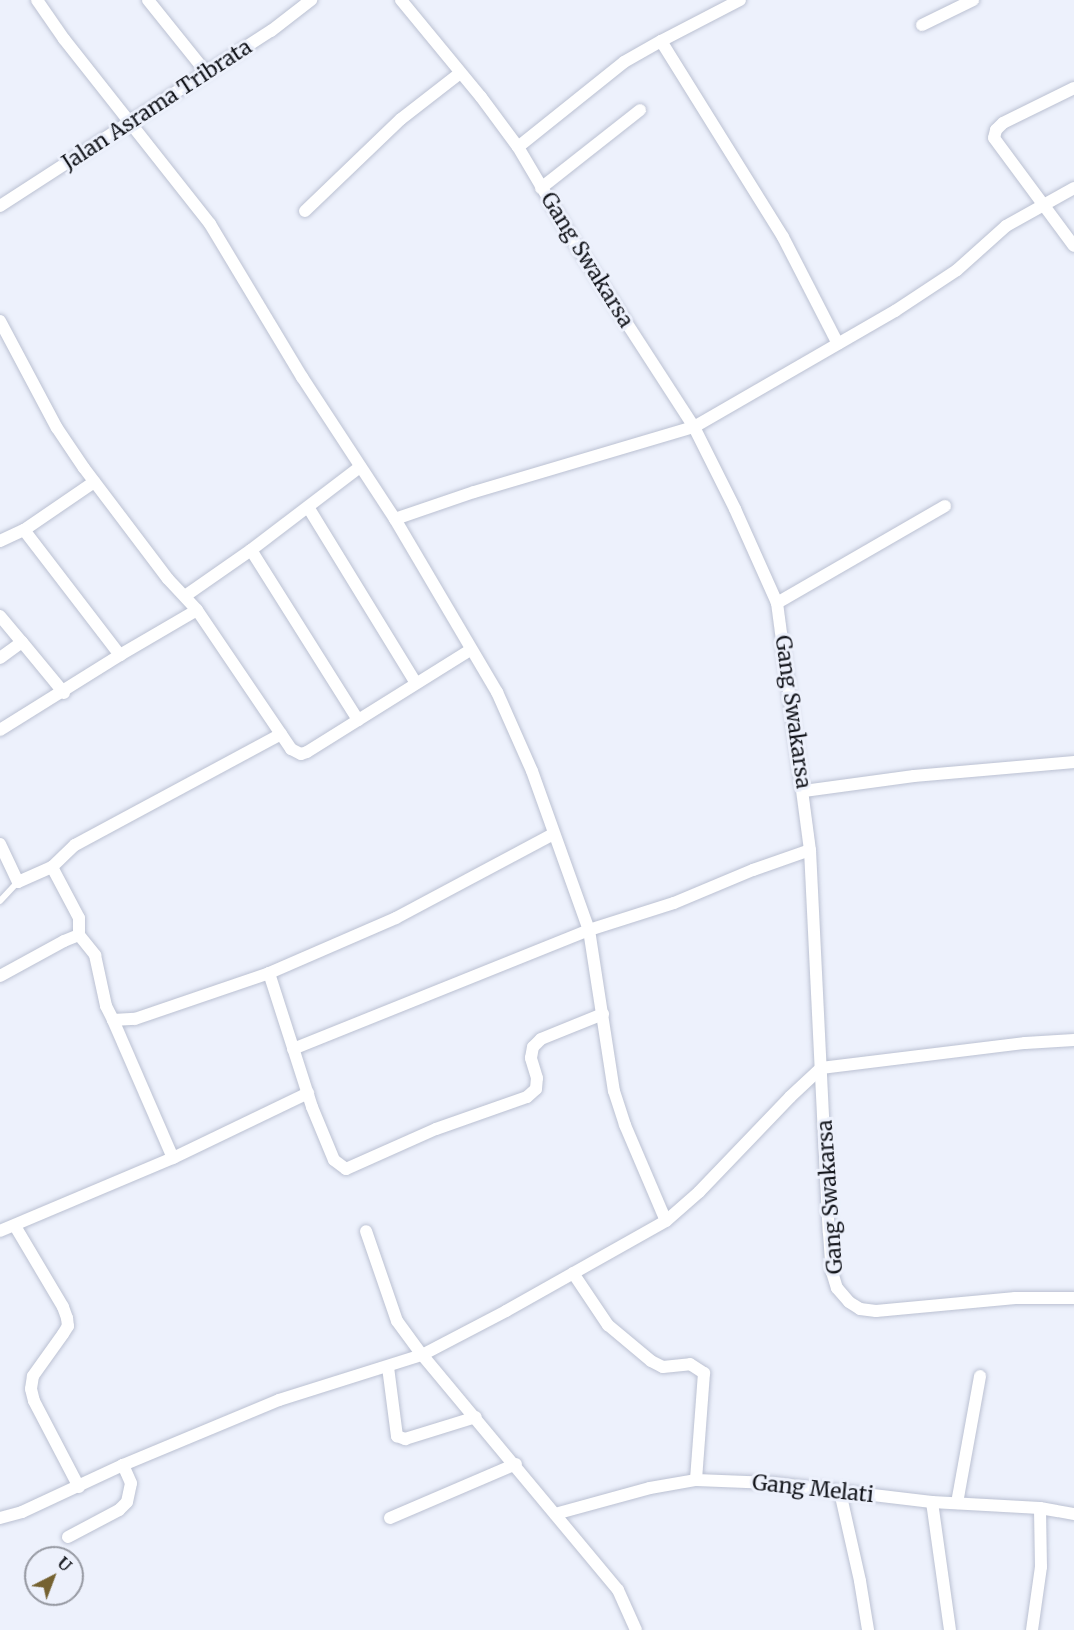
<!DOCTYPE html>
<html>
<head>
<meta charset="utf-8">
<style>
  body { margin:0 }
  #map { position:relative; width:1074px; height:1630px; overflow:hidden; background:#edf1fc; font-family:Merriweather,serif }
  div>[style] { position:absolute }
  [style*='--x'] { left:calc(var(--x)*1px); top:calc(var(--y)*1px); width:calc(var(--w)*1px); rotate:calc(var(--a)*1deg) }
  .roads { filter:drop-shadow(0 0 2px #bbc1d2) drop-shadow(0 0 2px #bbc1d2) }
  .lane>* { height:6px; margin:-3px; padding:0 3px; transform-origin:3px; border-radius:3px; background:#fff }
  .street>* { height:12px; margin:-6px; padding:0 6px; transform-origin:6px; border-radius:6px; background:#fff }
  span { translate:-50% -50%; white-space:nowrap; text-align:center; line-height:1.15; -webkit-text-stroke:6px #edf1fc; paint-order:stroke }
  .street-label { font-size:21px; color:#14161c }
  .north { position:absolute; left:24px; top:1546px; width:60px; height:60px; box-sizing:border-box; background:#edf1fc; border:2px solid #9699a2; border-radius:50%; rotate:42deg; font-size:16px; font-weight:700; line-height:24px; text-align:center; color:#14161c }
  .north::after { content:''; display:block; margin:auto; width:21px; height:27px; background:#756231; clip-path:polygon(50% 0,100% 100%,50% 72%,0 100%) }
</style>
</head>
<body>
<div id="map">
  <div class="roads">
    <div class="lane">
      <div style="--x:0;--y:901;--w:26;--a:-47"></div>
    </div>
    <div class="street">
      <div style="--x:37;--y:0;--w:47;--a:55.3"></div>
      <div style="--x:64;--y:39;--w:236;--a:51.7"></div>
      <div style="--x:210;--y:224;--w:179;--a:59"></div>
      <div style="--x:302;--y:377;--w:170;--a:56.8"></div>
      <div style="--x:395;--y:519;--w:201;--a:59.5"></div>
      <div style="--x:497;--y:692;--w:86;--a:66.1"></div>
      <div style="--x:532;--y:771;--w:169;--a:70.3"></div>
      <div style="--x:589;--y:930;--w:163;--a:81.2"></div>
      <div style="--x:614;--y:1091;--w:36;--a:72"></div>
      <div style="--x:625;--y:1125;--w:104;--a:66.9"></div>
      <div style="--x:148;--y:0;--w:91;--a:51.2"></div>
      <div style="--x:401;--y:0;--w:126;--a:50.5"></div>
      <div style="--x:481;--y:97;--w:62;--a:53.5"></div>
      <div style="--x:518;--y:147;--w:108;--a:59.4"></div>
      <div style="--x:573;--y:240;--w:223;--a:57.1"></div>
      <div style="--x:694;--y:427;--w:92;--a:63.4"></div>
      <div style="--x:735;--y:509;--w:103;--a:65.9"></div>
      <div style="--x:777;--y:603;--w:249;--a:82.4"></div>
      <div style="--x:810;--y:850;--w:383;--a:87.2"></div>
      <div style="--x:829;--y:1233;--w:39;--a:86"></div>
      <div style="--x:832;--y:1272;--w:17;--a:73"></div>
      <div style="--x:837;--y:1288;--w:18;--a:49"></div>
      <div style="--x:849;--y:1302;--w:13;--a:32"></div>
      <div style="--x:860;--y:1309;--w:16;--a:7"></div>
      <div style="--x:876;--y:1311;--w:140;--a:-5.3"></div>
      <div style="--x:1015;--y:1298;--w:59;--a:0"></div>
      <div style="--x:922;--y:25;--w:57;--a:-26.1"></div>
      <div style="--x:661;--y:41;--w:89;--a:-27.4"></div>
      <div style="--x:1074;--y:88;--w:79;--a:153.8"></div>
      <div style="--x:1003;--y:123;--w:10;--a:135"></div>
      <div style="--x:996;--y:130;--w:8;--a:104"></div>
      <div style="--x:994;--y:138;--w:134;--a:53.5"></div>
      <div style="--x:518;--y:147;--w:136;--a:-38.7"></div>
      <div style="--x:624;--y:62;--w:43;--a:-29.6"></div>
      <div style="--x:661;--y:41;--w:231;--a:58.1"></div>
      <div style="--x:783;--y:237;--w:120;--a:62.8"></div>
      <div style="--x:541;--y:188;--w:126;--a:-38.2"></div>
      <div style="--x:0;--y:206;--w:323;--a:-32.9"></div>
      <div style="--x:271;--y:31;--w:51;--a:-37.8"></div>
      <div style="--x:305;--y:211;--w:133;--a:-43.8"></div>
      <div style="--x:401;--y:119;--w:75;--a:-37.9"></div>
      <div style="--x:0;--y:321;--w:121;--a:62"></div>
      <div style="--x:57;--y:428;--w:48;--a:56"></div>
      <div style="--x:84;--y:468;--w:139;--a:52.9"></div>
      <div style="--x:168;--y:579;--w:42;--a:46.9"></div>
      <div style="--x:197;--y:610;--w:168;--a:55.9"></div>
      <div style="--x:291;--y:749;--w:11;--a:27"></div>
      <div style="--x:301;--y:754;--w:6;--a:-18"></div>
      <div style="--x:307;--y:752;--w:192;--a:-32"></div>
      <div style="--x:308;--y:507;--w:206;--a:58.5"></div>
      <div style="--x:395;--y:519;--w:83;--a:-18.9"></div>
      <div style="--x:474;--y:492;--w:229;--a:-16.5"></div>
      <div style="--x:694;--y:427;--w:232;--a:-30"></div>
      <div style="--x:895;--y:311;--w:74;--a:-33.5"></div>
      <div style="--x:957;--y:270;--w:66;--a:-41.9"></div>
      <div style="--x:1006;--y:226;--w:78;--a:-29.2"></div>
      <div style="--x:24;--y:530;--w:158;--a:52.5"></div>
      <div style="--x:120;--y:655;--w:89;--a:-30.3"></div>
      <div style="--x:0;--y:541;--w:26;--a:-25"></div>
      <div style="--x:24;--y:530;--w:85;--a:-34.4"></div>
      <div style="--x:251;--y:550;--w:201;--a:57.8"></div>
      <div style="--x:185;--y:596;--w:80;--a:-34.9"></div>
      <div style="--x:251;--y:550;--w:137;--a:-37.3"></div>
      <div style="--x:777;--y:603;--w:194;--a:-30"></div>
      <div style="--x:0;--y:616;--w:34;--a:50"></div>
      <div style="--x:22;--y:642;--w:27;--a:144"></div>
      <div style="--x:22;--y:642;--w:66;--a:50.5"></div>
      <div style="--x:0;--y:730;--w:142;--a:-32"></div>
      <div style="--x:804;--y:791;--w:111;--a:-7.8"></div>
      <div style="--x:914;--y:776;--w:161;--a:-5"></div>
      <div style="--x:0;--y:844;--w:42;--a:64.7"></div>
      <div style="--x:18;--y:882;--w:37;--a:-24"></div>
      <div style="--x:79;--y:935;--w:26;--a:51"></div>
      <div style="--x:95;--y:955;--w:52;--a:77.8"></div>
      <div style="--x:106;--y:1006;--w:16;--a:63"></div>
      <div style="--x:113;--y:1020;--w:22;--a:-3"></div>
      <div style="--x:135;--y:1019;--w:142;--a:-18.9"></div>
      <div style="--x:269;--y:973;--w:138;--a:-23.4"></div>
      <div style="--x:396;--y:918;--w:178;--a:-28.1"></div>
      <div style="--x:269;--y:973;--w:141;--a:72.2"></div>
      <div style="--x:312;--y:1107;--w:57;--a:67.5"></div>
      <div style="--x:334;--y:1160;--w:15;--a:37"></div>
      <div style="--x:346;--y:1169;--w:98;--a:-24"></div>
      <div style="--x:436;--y:1129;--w:96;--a:-19.4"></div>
      <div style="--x:527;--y:1097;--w:12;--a:-42"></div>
      <div style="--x:536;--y:1089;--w:11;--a:-85"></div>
      <div style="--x:537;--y:1078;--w:21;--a:-107"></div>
      <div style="--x:531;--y:1058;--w:11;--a:-80"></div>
      <div style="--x:533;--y:1047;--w:11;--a:-45"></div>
      <div style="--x:541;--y:1039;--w:67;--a:-22"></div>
      <div style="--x:0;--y:976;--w:73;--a:-28.7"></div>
      <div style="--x:64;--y:941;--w:16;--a:-22"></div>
      <div style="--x:79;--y:935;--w:17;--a:-90"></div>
      <div style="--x:79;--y:918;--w:58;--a:-117.9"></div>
      <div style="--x:52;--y:867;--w:32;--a:-44"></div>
      <div style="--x:75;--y:845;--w:234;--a:-28.3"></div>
      <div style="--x:113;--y:1020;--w:150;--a:66.5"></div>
      <div style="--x:293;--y:1049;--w:319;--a:-21.9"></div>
      <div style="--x:589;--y:930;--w:89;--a:-17.6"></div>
      <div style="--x:674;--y:903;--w:86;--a:-22.7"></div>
      <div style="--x:753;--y:870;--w:60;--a:-19.3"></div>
      <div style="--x:15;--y:1226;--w:94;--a:59.3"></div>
      <div style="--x:63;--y:1307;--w:12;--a:70"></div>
      <div style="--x:67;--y:1318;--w:8;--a:83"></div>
      <div style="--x:68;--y:1326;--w:9;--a:122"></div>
      <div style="--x:63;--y:1334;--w:52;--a:125.5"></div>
      <div style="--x:33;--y:1376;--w:13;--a:99"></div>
      <div style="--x:31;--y:1389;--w:12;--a:76"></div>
      <div style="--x:34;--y:1401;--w:97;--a:62.4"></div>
      <div style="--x:0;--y:1231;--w:188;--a:-22.9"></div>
      <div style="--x:173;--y:1158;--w:150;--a:-25.7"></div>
      <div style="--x:573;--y:1273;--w:63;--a:56.1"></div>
      <div style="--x:608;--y:1325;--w:56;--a:39.9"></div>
      <div style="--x:651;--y:1361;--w:13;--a:27"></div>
      <div style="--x:663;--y:1367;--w:27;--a:-6"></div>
      <div style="--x:690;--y:1364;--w:17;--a:33"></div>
      <div style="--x:704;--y:1373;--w:107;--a:94.3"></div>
      <div style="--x:388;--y:1367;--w:70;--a:82.6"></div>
      <div style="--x:397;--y:1436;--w:9;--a:21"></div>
      <div style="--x:405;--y:1439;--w:74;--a:-17.2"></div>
      <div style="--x:840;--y:1492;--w:91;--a:77.3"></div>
      <div style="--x:860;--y:1581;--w:50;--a:80.7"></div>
      <div style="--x:932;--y:1502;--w:129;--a:82"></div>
      <div style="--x:957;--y:1503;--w:129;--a:-79.7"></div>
      <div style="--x:555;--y:1514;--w:98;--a:-15.3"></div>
      <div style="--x:650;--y:1488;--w:47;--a:-9.9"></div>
      <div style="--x:696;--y:1480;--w:76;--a:2.3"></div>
      <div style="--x:772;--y:1483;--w:161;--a:6.8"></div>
      <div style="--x:932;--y:1502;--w:108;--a:3.2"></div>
      <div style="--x:1040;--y:1508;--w:35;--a:10"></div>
      <div style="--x:0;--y:1518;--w:23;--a:-15"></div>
      <div style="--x:22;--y:1512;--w:111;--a:-25"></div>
      <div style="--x:123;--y:1465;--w:169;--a:-22.6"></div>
      <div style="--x:279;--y:1400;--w:150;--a:-17.5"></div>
      <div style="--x:422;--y:1355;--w:42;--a:-126.3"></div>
      <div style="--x:397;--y:1321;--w:95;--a:-109"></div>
      <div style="--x:390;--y:1518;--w:137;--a:-23.2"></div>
      <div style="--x:68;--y:1537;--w:58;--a:-27.9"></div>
      <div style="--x:119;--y:1510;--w:11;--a:-45"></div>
      <div style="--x:127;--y:1502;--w:19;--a:-78"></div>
      <div style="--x:131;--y:1483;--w:20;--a:-114"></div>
      <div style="--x:636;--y:1630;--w:44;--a:-114.2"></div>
      <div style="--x:618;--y:1590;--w:306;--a:-129.8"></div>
      <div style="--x:422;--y:1355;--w:95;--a:-27.6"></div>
      <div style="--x:506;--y:1311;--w:184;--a:-29.4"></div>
      <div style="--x:666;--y:1221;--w:44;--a:-41.3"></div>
      <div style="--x:699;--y:1192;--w:132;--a:-46.2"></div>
      <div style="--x:790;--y:1097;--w:42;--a:-43.1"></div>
      <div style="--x:821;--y:1068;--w:206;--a:-7"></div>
      <div style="--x:1025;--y:1043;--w:49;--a:-3.5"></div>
      <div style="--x:1032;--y:1630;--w:64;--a:-81.9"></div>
      <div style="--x:1041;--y:1567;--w:59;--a:-91"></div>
    </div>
  </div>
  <div class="street-label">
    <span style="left:157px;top:105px;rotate:-33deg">Jalan Asrama Tribrata</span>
    <span style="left:587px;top:260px;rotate:58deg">Gang Swakarsa</span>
    <span style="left:793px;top:712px;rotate:82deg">Gang Swakarsa</span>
    <span style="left:830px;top:1197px;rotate:-94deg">Gang Swakarsa</span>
    <span style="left:813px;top:1489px;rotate:6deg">Gang Melati</span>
  </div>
  <div class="north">U</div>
</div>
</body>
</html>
